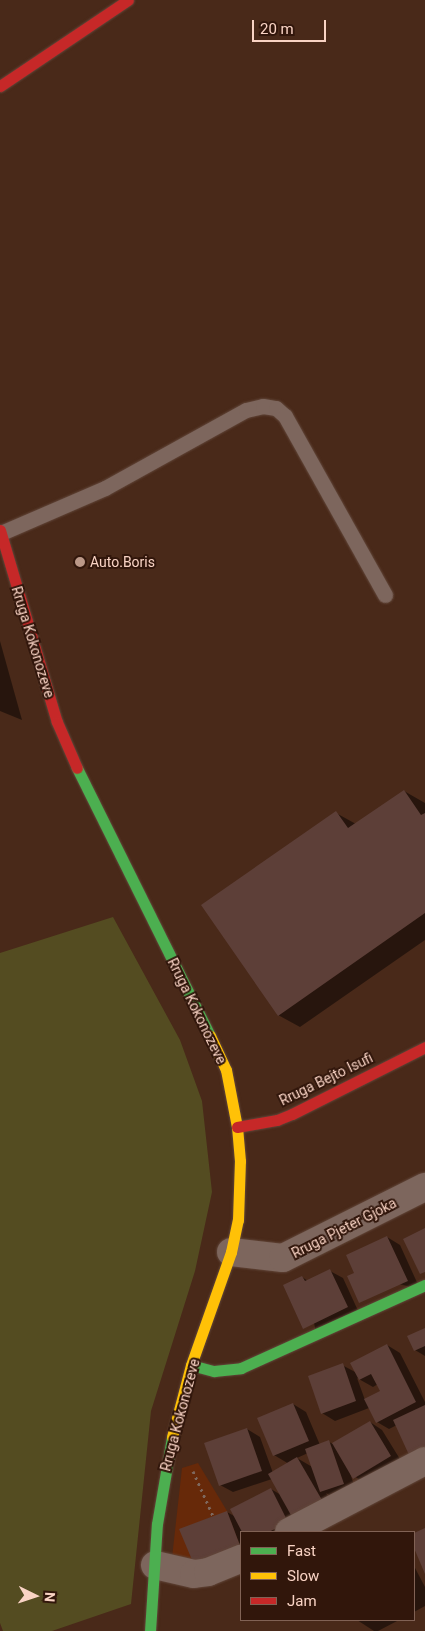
<!DOCTYPE html>
<html>
<head>
<meta charset="utf-8">
<style>
  body { margin:0 }
  #map { position:relative; width:425px; height:1631px; overflow:hidden; background:#492919; font-family:Roboto,sans-serif }
  div>[style] { position:absolute }
  [style*='--x'] { left:calc(var(--x)*1px); top:calc(var(--y)*1px); width:calc(var(--w)*1px); rotate:calc(var(--a)*1deg) }
  .built>* { inset:0; background:#672909 }
  .green>* { inset:0; background:#544c21 }
  .shadow>* { inset:0; background:#0007 }
  .building>* { inset:0; background:#5d3f38 }
  .path>* { height:3px; margin-top:-1.5px; transform-origin:0; background:repeating-linear-gradient(90deg,#7e685e 0 2.5px,transparent 0 6.5px) }
  .roads { filter:drop-shadow(0 0 1px #614639) drop-shadow(0 0 1px #614639) }
  .lane>* { height:15px; margin:-7.5px; padding:0 7.5px; transform-origin:7.5px; border-radius:7.5px; background:#7d665d }
  .street>* { height:28px; margin:-14px; padding:0 14px; transform-origin:14px; border-radius:14px; background:#7d665d }
  .fast>* { height:11px; margin:-5.5px; padding:0 5.5px; transform-origin:5.5px; border-radius:5.5px; background:#4caf50 }
  .slow>* { height:11px; margin:-5.5px; padding:0 5.5px; transform-origin:5.5px; border-radius:5.5px; background:#ffc107 }
  .jam>* { height:11px; margin:-5.5px; padding:0 5.5px; transform-origin:5.5px; border-radius:5.5px; background:#c62828 }
  .dots>* { width:14px; height:14px; translate:-50% -50%; box-sizing:border-box; border:2px solid #31160b; border-radius:50% }
  span { translate:-50% -50%; white-space:nowrap; text-align:center; line-height:1.15; -webkit-text-stroke:4px #31160b; paint-order:stroke }
  .poi-label { font-size:14px; color:#f9d3c4 }
  .left { translate:0 -50%; text-align:left }
  .street-label { font-size:14px; color:#f9d3c4 }
  .legend { position:absolute; left:240px; top:1531px; width:175px; height:90px; box-sizing:border-box; background:#31160b; border:1px solid #816255; margin:0; padding:6px 9px; list-style:none; font-size:15px; color:#f9d3c4 }
  .legend li { display:flex; align-items:center; gap:10px; height:25px }
  .legend b { width:25px; border:1px solid #816255 }
  .north { position:absolute; left:10px; top:1571px; width:50px; height:50px; -webkit-text-stroke:4px #31160b; paint-order:stroke; rotate:94deg; font-size:14px; font-weight:700; line-height:20px; text-align:center; color:#f9d3c4 }
  .north::after { content:''; display:block; margin:auto; width:18px; height:22px; background:#f9d3c4; clip-path:polygon(50% 0,100% 100%,50% 72%,0 100%) }
  .scale { position:absolute; left:252px; top:20px; width:74px; height:22px; box-sizing:border-box; border:2px solid #f9d3c4; border-top:0; padding-left:6px; font-size:15px; line-height:18px; white-space:nowrap; color:#f9d3c4; -webkit-text-stroke:4px #31160b; paint-order:stroke }
</style>
</head>
<body>
<div id="map">
  <div class="built">
    <div style="clip-path:polygon(198px 1463px,227px 1511px,241px 1548px,195px 1567px,172px 1558px,182px 1468px)"></div>
  </div>
  <div class="green">
    <div style="clip-path:polygon(113px 917px,180px 1040px,202px 1101px,212px 1192px,195px 1271px,151px 1411px,131px 1604px,52px 1631px,3px 1631px,0 1623px,0 953px)"></div>
  </div>
  <div class="shadow">
    <div style="clip-path:polygon(0 641px,22px 720px,0 711px)"></div>
    <div style="clip-path:polygon(404px 791px,425px 803px,425px 940px,300px 1027px,278px 1015px,336px 813px,356px 824px)"></div>
    <div style="clip-path:polygon(387px 1237px,400px 1245px,420px 1289px,356px 1274px)"></div>
    <div style="clip-path:polygon(330px 1271px,343px 1278px,360px 1315px,317px 1335px,302px 1277px,308px 1281px)"></div>
    <div style="clip-path:polygon(425px 1329px,425px 1356px,415px 1350px)"></div>
    <div style="clip-path:polygon(evenodd,387px 1345px,400px 1353px,425px 1402px,425px 1463px,397px 1425px,389px 1429px,377px 1422px,369px 1408px,335px 1421px,322px 1413px,342px 1365px,357px 1373px,387px 1345px,357px 1378px,373px 1387px,378px 1384px,382px 1392px,365px 1400px,357px 1378px)"></div>
    <div style="clip-path:polygon(evenodd,293px 1404px,306px 1412px,320px 1445px,329px 1442px,333px 1444px,370px 1422px,382px 1430px,403px 1464px,367px 1485px,350px 1473px,356px 1491px,334px 1498px,326px 1493px,334px 1507px,296px 1532px,241px 1532px,241px 1560px,227px 1512px,236px 1517px,271px 1489px,281px 1495px,272px 1479px,233px 1492px,220px 1485px,247px 1429px,260px 1437px,273px 1473px,289px 1464px,274px 1455px,293px 1404px,308px 1453px,314px 1468px,297px 1458px,308px 1453px)"></div>
    <div style="clip-path:polygon(414px 1566px,425px 1587px,425px 1606px,414px 1612px)"></div>
    <div style="clip-path:polygon(357px 1620px,399px 1620px,378px 1631px,374px 1631px)"></div>
  </div>
  <div class="building">
    <div style="clip-path:polygon(404px 790px,421px 815px,425px 813px,425px 913px,278px 1016px,201px 905px,336px 811px,348px 828px)"></div>
    <div style="clip-path:polygon(425px 1228px,425px 1272px,420px 1274px,403px 1239px)"></div>
    <div style="clip-path:polygon(387px 1236px,408px 1281px,359px 1303px,347px 1276px,354px 1273px,346px 1255px)"></div>
    <div style="clip-path:polygon(330px 1269px,348px 1307px,303px 1329px,283px 1285px,302px 1276px,305px 1281px)"></div>
    <div style="clip-path:polygon(425px 1328px,425px 1346px,414px 1351px,407px 1336px)"></div>
    <div style="clip-path:polygon(387px 1344px,416px 1402px,376px 1423px,364px 1399px,380px 1391px,371px 1374px,359px 1380px,350px 1363px)"></div>
    <div style="clip-path:polygon(343px 1363px,356px 1401px,321px 1414px,308px 1376px)"></div>
    <div style="clip-path:polygon(293px 1403px,309px 1441px,273px 1456px,257px 1418px)"></div>
    <div style="clip-path:polygon(425px 1405px,425px 1450px,410px 1457px,393px 1420px)"></div>
    <div style="clip-path:polygon(370px 1421px,391px 1456px,353px 1479px,332px 1443px)"></div>
    <div style="clip-path:polygon(247px 1428px,262px 1471px,219px 1486px,204px 1443px)"></div>
    <div style="clip-path:polygon(329px 1440px,344px 1484px,320px 1492px,305px 1449px)"></div>
    <div style="clip-path:polygon(297px 1457px,322px 1500px,292px 1517px,268px 1474px)"></div>
    <div style="clip-path:polygon(271px 1488px,288px 1522px,269px 1532px,242px 1532px,230px 1509px)"></div>
    <div style="clip-path:polygon(227px 1511px,241px 1548px,195px 1567px,179px 1529px)"></div>
    <div style="clip-path:polygon(425px 1528px,425px 1574px,414px 1548px,414px 1533px)"></div>
  </div>
  <div class="path">
    <div style="--x:193;--y:1471;--w:49;--a:66"></div>
  </div>
  <div class="roads">
    <div class="lane">
      <div style="--x:1;--y:533;--w:113;--a:-23.4"></div>
      <div style="--x:105;--y:488;--w:161;--a:-29"></div>
      <div style="--x:246;--y:410;--w:17;--a:-13"></div>
      <div style="--x:263;--y:406;--w:13;--a:9"></div>
      <div style="--x:276;--y:408;--w:12;--a:42"></div>
      <div style="--x:285;--y:416;--w:205;--a:60.8"></div>
    </div>
    <div class="street">
      <div style="--x:231;--y:1252;--w:52;--a:6.6"></div>
      <div style="--x:283;--y:1258;--w:159;--a:-26.6"></div>
      <div style="--x:289;--y:1532;--w:153;--a:-27.6"></div>
      <div style="--x:155;--y:1565;--w:40;--a:13"></div>
      <div style="--x:194;--y:1574;--w:14;--a:-8"></div>
      <div style="--x:208;--y:1572;--w:35;--a:-22"></div>
    </div>
    <div class="fast">
      <div style="--x:77;--y:768;--w:299;--a:63.6"></div>
      <div style="--x:191;--y:1365;--w:24;--a:15"></div>
      <div style="--x:214;--y:1371;--w:27;--a:-6"></div>
      <div style="--x:241;--y:1368;--w:202;--a:-24.3"></div>
      <div style="--x:150;--y:1631;--w:107;--a:-86.3"></div>
      <div style="--x:157;--y:1524;--w:88;--a:-80.2"></div>
    </div>
    <div class="slow">
      <div style="--x:172;--y:1437;--w:74;--a:-75.2"></div>
      <div style="--x:191;--y:1365;--w:120;--a:-70.5"></div>
      <div style="--x:231;--y:1252;--w:33;--a:-78"></div>
      <div style="--x:238;--y:1220;--w:59;--a:-88.1"></div>
      <div style="--x:240;--y:1161;--w:34;--a:-95"></div>
      <div style="--x:237;--y:1127;--w:58;--a:-100.9"></div>
      <div style="--x:226;--y:1070;--w:38;--a:-115"></div>
    </div>
    <div class="jam">
      <div style="--x:0;--y:86;--w:154;--a:-33.9"></div>
      <div style="--x:0;--y:530;--w:200;--a:73.5"></div>
      <div style="--x:57;--y:722;--w:50;--a:66.5"></div>
      <div style="--x:237;--y:1127;--w:41;--a:-9.9"></div>
      <div style="--x:277;--y:1120;--w:16;--a:-22"></div>
      <div style="--x:292;--y:1114;--w:149;--a:-26.7"></div>
    </div>
  </div>
  <div class="dots">
    <div style="left:80px;top:562px;background:#bb9888"></div>
  </div>
  <div class="poi-label">
    <span class="left" style="left:90px;top:562px">Auto.Boris</span>
  </div>
  <div class="street-label">
    <span style="left:33px;top:642px;rotate:73deg">Rruga Kokonozeve</span>
    <span style="left:197px;top:1011px;rotate:64deg">Rruga Kokonozeve</span>
    <span style="left:326px;top:1079px;rotate:-26deg">Rruga Bejto Isufi</span>
    <span style="left:344px;top:1228px;rotate:-27deg">Rruga Pjeter Gjoka</span>
    <span style="left:180px;top:1415px;rotate:-75deg">Rruga Kokonozeve</span>
  </div>
  <ul class="legend">
  <li><b style="height:6px;background:#4caf50"></b>Fast</li>
  <li><b style="height:6px;background:#ffc107"></b>Slow</li>
  <li><b style="height:6px;background:#c62828"></b>Jam</li>
  </ul>
  <div class="north">N</div>
  <div class="scale">20 m</div>
</div>
</body>
</html>
